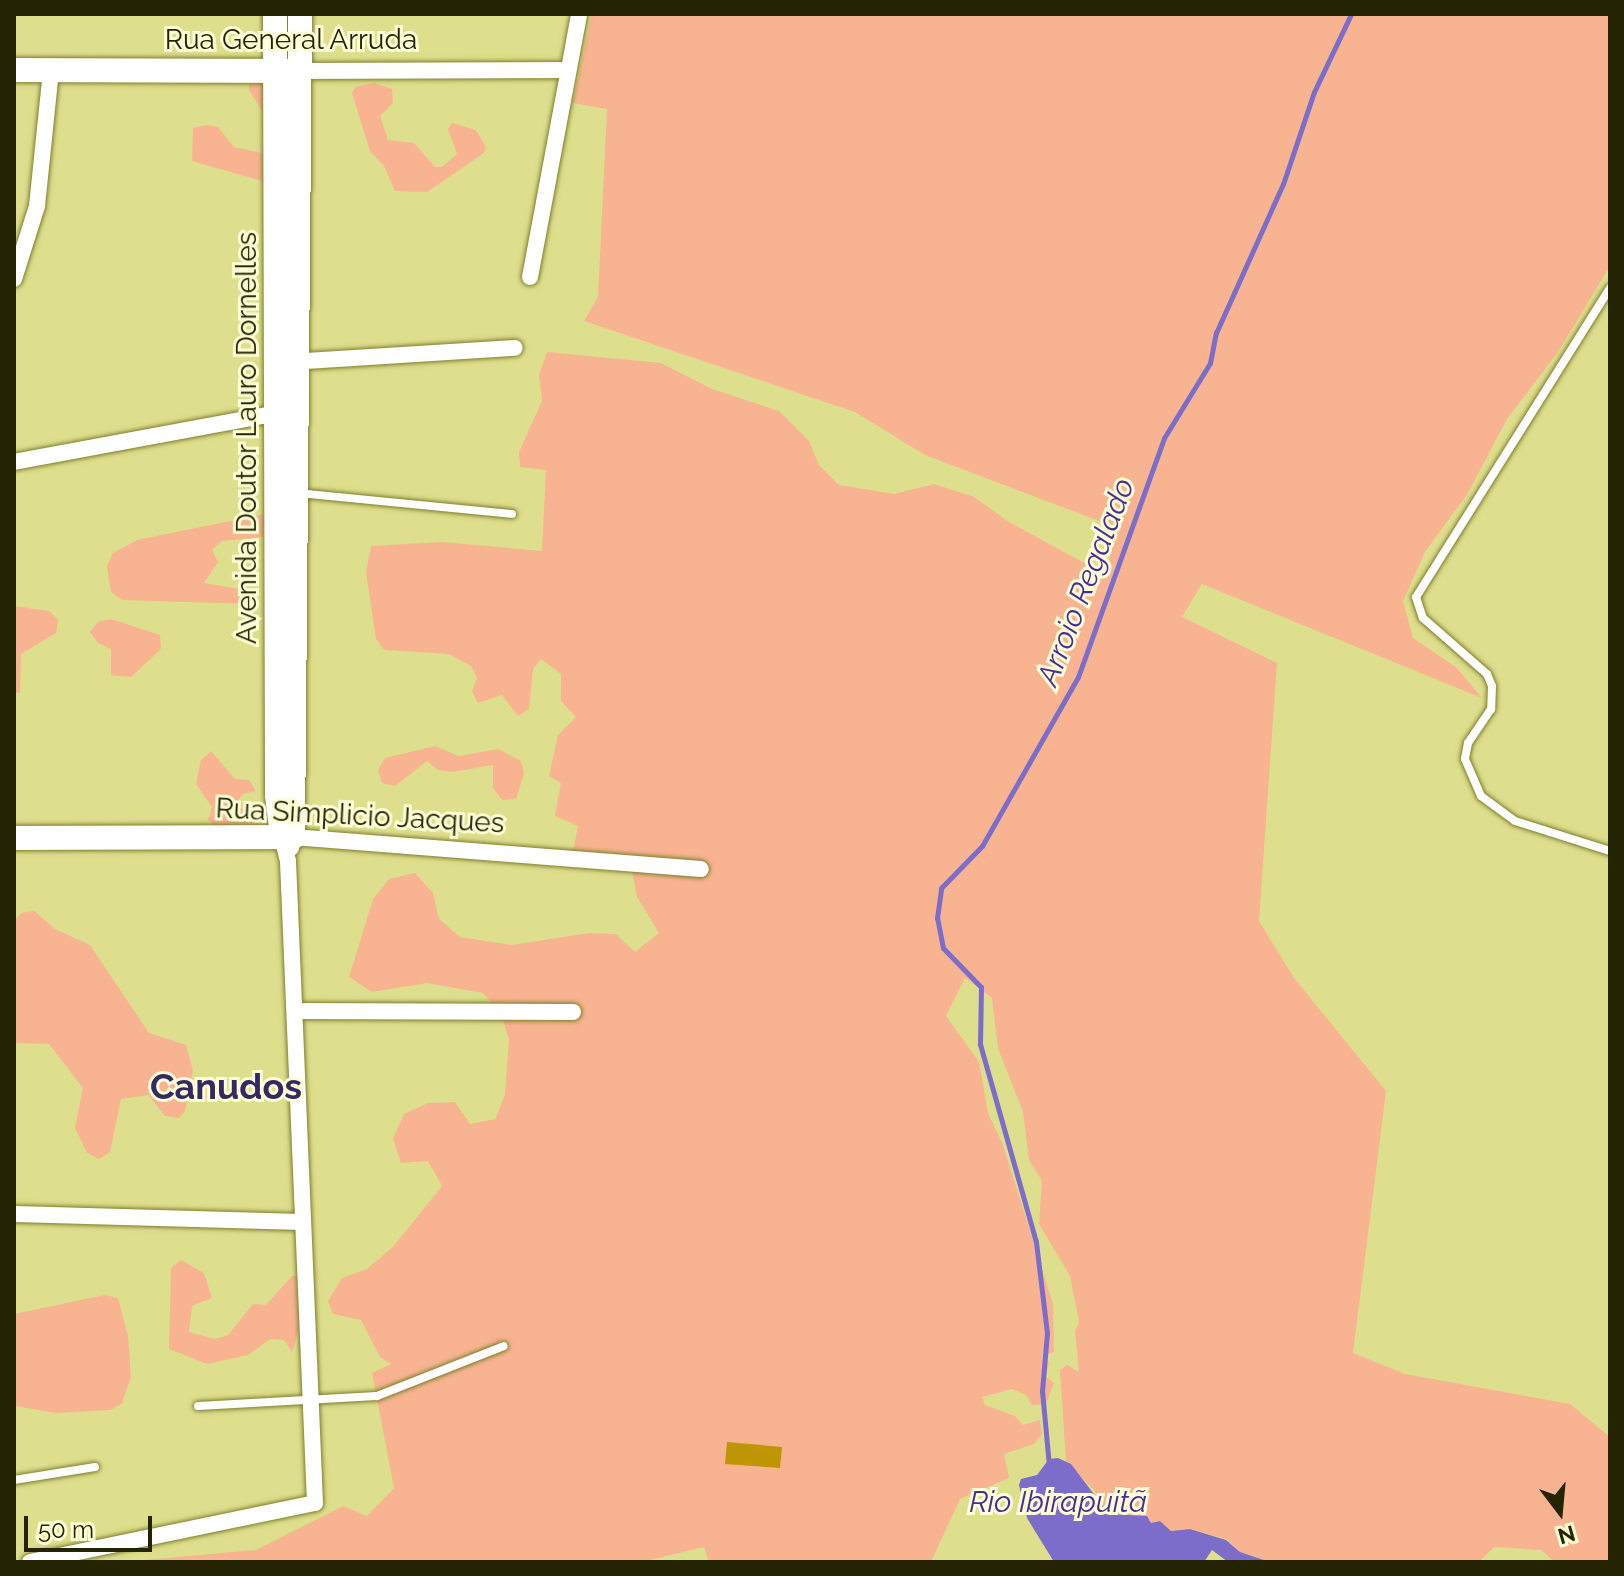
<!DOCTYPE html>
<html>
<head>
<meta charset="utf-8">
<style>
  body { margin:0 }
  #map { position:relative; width:1624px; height:1576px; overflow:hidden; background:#dedf8d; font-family:Raleway,sans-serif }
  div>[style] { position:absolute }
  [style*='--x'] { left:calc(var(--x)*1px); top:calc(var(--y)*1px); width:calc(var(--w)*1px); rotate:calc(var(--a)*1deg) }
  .green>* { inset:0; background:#f8b490 }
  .water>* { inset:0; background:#7d6dcb }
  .stream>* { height:5px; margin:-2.5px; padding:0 2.5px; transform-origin:2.5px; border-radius:2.5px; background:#7d6dcb }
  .building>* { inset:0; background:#be9502 }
  .roads { filter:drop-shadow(0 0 2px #7f7f2c) drop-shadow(0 0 2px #7f7f2c) }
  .lane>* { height:8px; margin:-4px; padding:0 4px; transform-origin:4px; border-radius:4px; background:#fff }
  .street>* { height:16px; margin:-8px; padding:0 8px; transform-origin:8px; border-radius:8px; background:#fff }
  .secondary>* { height:24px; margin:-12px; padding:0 12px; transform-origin:12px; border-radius:12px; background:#fff }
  span { translate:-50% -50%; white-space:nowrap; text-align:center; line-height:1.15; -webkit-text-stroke:6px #fcfed6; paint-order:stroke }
  .street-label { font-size:28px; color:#252402 }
  .water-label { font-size:30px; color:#4a2b9b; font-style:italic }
  .district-label { font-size:36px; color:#352964; font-weight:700 }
  .frame { position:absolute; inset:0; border:16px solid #252402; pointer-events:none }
  .north { position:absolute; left:1520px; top:1472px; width:80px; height:80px; -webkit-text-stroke:6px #fcfed6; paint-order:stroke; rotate:164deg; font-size:22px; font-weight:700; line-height:32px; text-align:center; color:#252402 }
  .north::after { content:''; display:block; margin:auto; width:28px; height:36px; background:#252402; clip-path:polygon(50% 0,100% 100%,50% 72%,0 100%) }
  .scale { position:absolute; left:24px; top:1516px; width:128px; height:36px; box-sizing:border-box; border:4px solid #252402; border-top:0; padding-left:10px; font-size:24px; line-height:28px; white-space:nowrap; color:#252402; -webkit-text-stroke:6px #fcfed6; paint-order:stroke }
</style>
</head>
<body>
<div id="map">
  <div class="green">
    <div style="clip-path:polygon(592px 14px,1610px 14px,1610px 266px,1558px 352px,1507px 419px,1468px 493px,1425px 552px,1403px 601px,1413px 638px,1457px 668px,1482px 698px,1202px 584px,1182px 617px,1277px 663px,1259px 921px,1294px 978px,1386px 1091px,1353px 1353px,1405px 1374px,1570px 1404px,1610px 1437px,1610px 1562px,1555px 1562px,1541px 1550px,1494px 1547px,1479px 1562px,1270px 1562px,1240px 1552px,1226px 1539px,1190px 1529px,1171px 1531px,1151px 1523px,1147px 1516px,1109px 1514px,1102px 1509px,1094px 1490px,1066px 1462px,1060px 1370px,1067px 1365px,1079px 1372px,1075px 1331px,1079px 1322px,1070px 1276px,1039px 1224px,1042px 1181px,1029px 1160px,1023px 1112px,998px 1048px,992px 998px,965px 978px,946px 1016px,979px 1062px,988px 1113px,1003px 1145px,1053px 1304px,1054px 1352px,1042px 1357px,1049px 1363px,1046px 1377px,1054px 1383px,1046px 1404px,1032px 1405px,1026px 1395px,1012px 1389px,982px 1397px,985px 1405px,1015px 1416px,1023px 1425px,1040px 1420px,1042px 1434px,1034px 1444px,1004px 1454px,1009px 1478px,960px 1499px,931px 1562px,709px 1562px,704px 1547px,642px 1562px,121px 1562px,256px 1550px,343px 1506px,367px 1516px,394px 1488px,372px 1373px,391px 1364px,380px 1357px,361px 1320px,333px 1314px,328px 1301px,342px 1278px,367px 1269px,393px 1247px,442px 1186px,428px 1161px,401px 1163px,393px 1138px,404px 1114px,428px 1103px,455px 1102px,470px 1124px,495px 1119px,505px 1095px,509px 1040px,501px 1013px,483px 993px,427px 983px,372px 992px,349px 977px,373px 899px,389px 879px,415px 873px,433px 893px,439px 919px,460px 937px,512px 945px,589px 933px,616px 934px,635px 952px,659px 933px,637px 897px,630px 862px,613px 853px,573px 851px,578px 826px,555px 816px,561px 783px,549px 776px,558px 735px,576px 717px,561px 701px,561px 674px,541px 659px,533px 669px,529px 709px,518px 716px,502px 695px,478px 703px,472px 691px,477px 678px,471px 666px,449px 654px,384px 650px,376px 639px,366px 572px,371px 546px,442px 542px,542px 551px,546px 470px,520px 467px,519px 452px,542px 401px,539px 375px,547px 352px,661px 363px,712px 389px,779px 411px,809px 441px,819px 465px,839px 485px,894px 494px,934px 484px,974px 497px,1009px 522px,1108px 576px,1112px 526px,925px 455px,855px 412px,584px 321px,598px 297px,607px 109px,573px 103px)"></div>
    <div style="clip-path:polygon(261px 78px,273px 84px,266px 182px,192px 161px,193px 128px,206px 125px,218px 127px,234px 147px,262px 153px,267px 141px,264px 114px,249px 90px,249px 83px)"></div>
    <div style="clip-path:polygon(374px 83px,392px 89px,393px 103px,380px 116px,388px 140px,414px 143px,435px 167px,442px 167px,457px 154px,448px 129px,452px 123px,476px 130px,486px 147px,484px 153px,427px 192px,395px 191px,384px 166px,370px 151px,352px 93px,355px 87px)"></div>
    <div style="clip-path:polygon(265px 514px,273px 536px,222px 541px,212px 550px,218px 562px,204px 583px,257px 592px,250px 604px,122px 600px,111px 592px,107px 566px,113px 553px,137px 540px)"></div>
    <div style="clip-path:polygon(14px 606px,49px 611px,58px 620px,56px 633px,21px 654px,20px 693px,14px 693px)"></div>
    <div style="clip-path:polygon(111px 619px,160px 635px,161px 649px,131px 677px,111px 675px,111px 649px,98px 643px,90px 632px,98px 622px)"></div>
    <div style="clip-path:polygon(435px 746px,459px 756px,498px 749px,521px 761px,524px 774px,516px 799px,502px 800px,493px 788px,493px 765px,453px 772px,438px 770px,427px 761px,395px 786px,382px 783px,378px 770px,385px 758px)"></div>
    <div style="clip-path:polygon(211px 751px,235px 779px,249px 780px,256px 791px,243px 794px,235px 804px,257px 817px,259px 830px,219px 829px,208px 820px,212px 807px,196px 784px,201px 760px)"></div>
    <div style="clip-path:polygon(34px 911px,55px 929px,90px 945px,149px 1033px,186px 1045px,193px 1070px,185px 1111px,179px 1118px,165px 1116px,148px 1095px,121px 1099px,110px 1152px,99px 1159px,87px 1153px,75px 1128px,83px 1088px,49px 1044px,14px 1043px,14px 922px,21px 913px)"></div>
    <div style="clip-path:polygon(181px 1260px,204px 1273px,212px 1298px,192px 1306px,189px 1332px,215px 1339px,228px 1335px,253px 1304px,266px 1305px,292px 1276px,305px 1275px,308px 1302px,292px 1352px,284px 1340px,270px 1339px,248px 1355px,207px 1364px,169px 1349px,171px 1268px)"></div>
    <div style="clip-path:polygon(105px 1295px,118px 1298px,128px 1336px,131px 1377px,122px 1403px,111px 1410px,56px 1413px,15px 1406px,14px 1314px)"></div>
  </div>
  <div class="water">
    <div style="clip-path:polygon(1058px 1458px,1071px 1464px,1109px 1514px,1147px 1516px,1151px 1523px,1160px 1521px,1171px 1531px,1190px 1529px,1226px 1540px,1240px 1552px,1270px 1562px,1228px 1562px,1212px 1550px,1204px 1562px,1054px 1562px,1027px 1518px,1019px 1485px,1021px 1479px,1037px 1475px,1049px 1459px)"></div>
  </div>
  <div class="stream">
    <div style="--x:1049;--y:1466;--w:75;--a:-95.3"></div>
    <div style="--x:1042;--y:1391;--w:58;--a:-85.1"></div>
    <div style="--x:1047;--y:1333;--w:92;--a:-96.9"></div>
    <div style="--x:1036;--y:1242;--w:206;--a:-105.8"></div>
    <div style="--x:980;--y:1044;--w:57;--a:-89"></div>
    <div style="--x:981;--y:987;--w:54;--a:-134.3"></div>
    <div style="--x:943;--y:948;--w:31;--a:-101"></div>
    <div style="--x:937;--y:918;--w:30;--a:-82"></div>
    <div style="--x:941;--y:888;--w:59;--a:-45.7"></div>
    <div style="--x:982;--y:846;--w:194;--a:-60.4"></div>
    <div style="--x:1078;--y:677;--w:254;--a:-70.2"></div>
    <div style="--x:1164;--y:438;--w:88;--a:-58.5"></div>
    <div style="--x:1210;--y:363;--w:31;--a:-79"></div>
    <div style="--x:1216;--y:333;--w:163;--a:-65.8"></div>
    <div style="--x:1283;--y:184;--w:97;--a:-71.4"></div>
    <div style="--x:1314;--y:92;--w:86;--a:-64.6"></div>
  </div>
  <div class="building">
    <div style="clip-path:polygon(727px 1442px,782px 1447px,780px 1468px,725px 1464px)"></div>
  </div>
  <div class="roads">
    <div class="lane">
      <div style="--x:1610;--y:288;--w:365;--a:122.1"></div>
      <div style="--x:1416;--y:597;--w:22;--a:72"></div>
      <div style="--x:1423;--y:618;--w:85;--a:41.2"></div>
      <div style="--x:1487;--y:674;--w:13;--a:67"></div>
      <div style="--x:1492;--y:686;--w:23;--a:92"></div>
      <div style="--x:1491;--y:709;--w:41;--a:124.1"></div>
      <div style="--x:1468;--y:743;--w:16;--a:101"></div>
      <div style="--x:1465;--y:759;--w:40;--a:66.6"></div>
      <div style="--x:1481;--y:796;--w:42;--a:36.3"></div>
      <div style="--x:1515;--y:821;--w:100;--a:17.5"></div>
      <div style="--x:298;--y:493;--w:215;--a:5.6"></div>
      <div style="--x:198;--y:1406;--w:179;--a:-3.2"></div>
      <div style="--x:377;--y:1396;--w:136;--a:-21.5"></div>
      <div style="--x:14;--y:1480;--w:82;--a:-9.1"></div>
    </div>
    <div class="street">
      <div style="--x:300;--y:71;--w:268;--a:-0.2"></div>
      <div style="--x:530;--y:277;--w:268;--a:-79.4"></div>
      <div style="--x:14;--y:279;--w:77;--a:-72.5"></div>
      <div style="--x:37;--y:206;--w:137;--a:-84.1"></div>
      <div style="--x:290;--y:362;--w:225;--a:-3.6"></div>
      <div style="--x:14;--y:462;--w:275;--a:-10.5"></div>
      <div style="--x:291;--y:848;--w:11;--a:-80"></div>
      <div style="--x:293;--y:837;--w:409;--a:4.5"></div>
      <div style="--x:295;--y:1011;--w:278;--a:0.2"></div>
      <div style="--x:14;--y:1214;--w:289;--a:1.6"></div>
      <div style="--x:30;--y:1562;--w:291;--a:-11.7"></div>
      <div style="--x:315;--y:1503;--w:643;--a:-92.41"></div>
      <div style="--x:288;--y:861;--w:25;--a:-104"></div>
    </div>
    <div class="secondary">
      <div style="--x:275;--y:14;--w:781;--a:89.85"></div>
      <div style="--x:277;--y:795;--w:40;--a:82.9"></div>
      <div style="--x:14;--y:70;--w:275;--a:0.2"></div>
      <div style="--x:14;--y:838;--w:279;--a:-0.2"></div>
      <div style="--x:293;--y:837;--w:823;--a:-89.51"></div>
    </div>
  </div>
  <div class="street-label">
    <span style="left:291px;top:40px">Rua General Arruda</span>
    <span style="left:247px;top:438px;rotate:-90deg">Avenida Doutor Lauro Dornelles</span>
    <span style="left:360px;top:816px;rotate:3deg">Rua Simplicio Jacques</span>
  </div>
  <div class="water-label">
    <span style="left:1086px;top:582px;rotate:-69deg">Arroio Regalado</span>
    <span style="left:1058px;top:1502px">Rio Ibirapuitã</span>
  </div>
  <div class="district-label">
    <span style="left:226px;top:1087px">Canudos</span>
  </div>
  <div class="frame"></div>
  <div class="north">N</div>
  <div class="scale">50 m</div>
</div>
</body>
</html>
